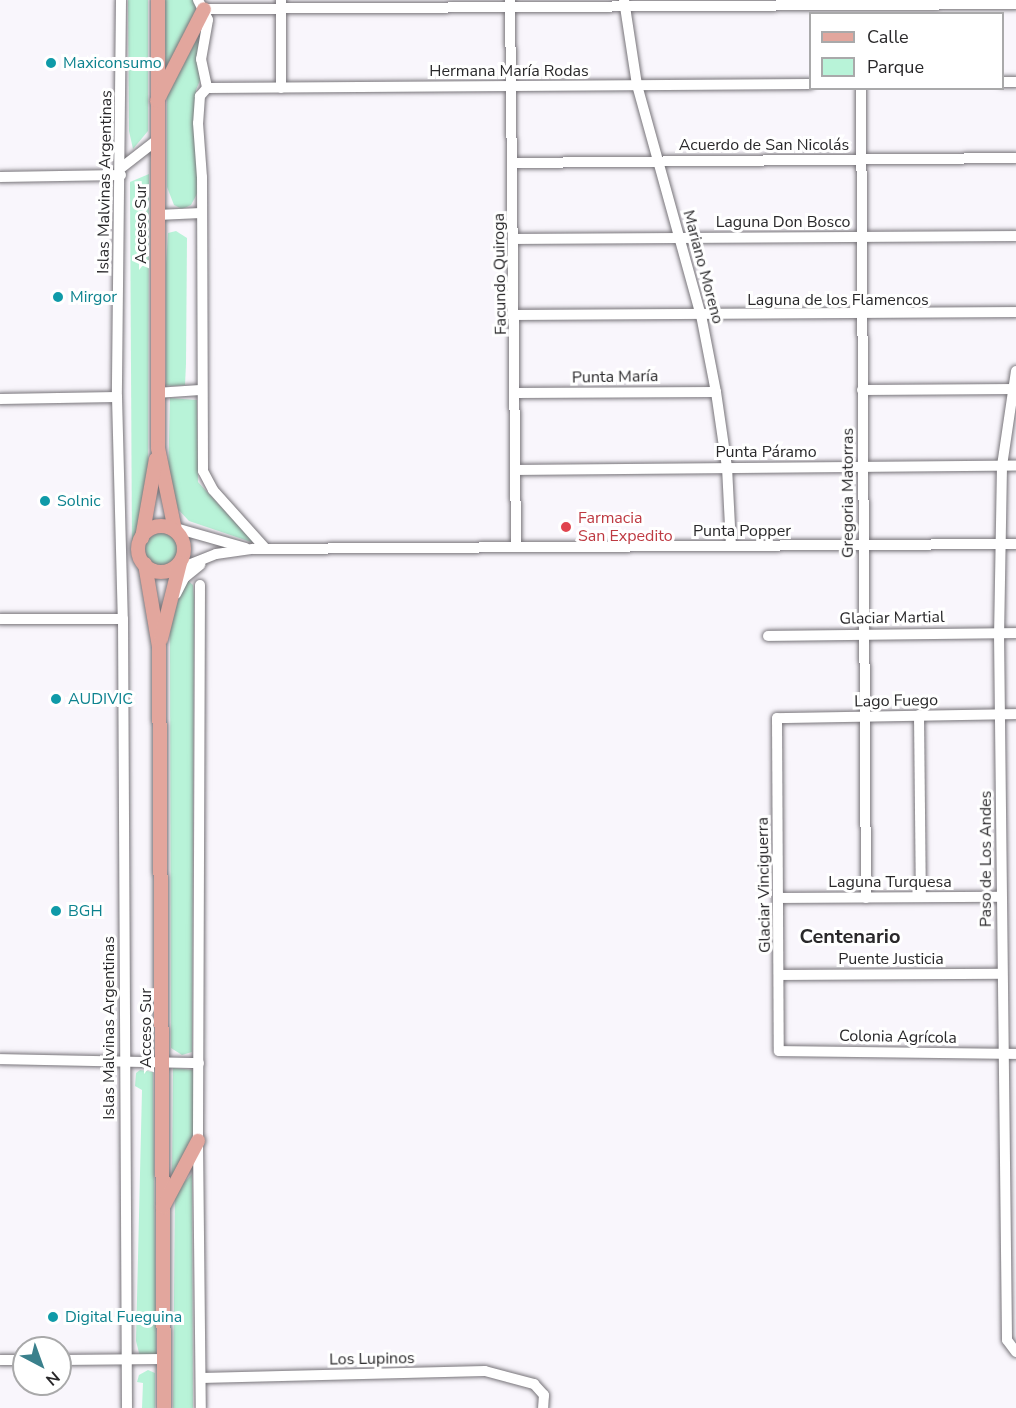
<!DOCTYPE html>
<html>
<head>
<meta charset="utf-8">
<style>
  body { margin:0 }
  #map { position:relative; width:1016px; height:1408px; overflow:hidden; background:#f9f6fc; font-family:"Nunito Sans",sans-serif }
  div>[style] { position:absolute }
  [style*='--x'] { left:calc(var(--x)*1px); top:calc(var(--y)*1px); width:calc(var(--w)*1px); rotate:calc(var(--a)*1deg) }
  .green>* { inset:0; background:#b8f3d8 }
  .round { border-radius:50% }
  .roads { filter:drop-shadow(0 0 2px #777479) drop-shadow(0 0 2px #777479) }
  .minor>* { height:10px; margin:-5px; padding:0 5px; transform-origin:5px; border-radius:5px; background:#fff }
  .major>* { height:14px; margin:-7px; padding:0 7px; transform-origin:7px; border-radius:7px; background:#e2a69d }
  .major>.ring { margin:-7px; padding:0; box-sizing:content-box; background:none; border:14px solid #e2a69d; border-radius:50% }
  .dots>* { width:16px; height:16px; translate:-50% -50%; box-sizing:border-box; border:3px solid #fff; border-radius:50% }
  span { translate:-50% -50%; white-space:nowrap; text-align:center; line-height:1.15; -webkit-text-stroke:6px #fff; paint-order:stroke }
  .culture-label { font-size:16px; color:#0d838f }
  .left { translate:0 -50%; text-align:left }
  .street-label { font-size:16px; color:#29282a }
  .health-label { font-size:16px; color:#be3a42 }
  .quarter-label { font-size:20px; color:#29282a; font-weight:700 }
  .legend { position:absolute; left:809px; top:12px; width:195px; height:78px; box-sizing:border-box; background:#fff; border:2px solid #a9a9aa; margin:0; padding:8px 10px; list-style:none; font-size:18px; color:#29282a }
  .legend li { display:flex; align-items:center; gap:12px; height:30px }
  .legend b { width:30px; border:2px solid #a9a9aa }
  .north { position:absolute; left:12px; top:1336px; width:60px; height:60px; box-sizing:border-box; background:#fff; border:2px solid #a9a9aa; border-radius:50%; rotate:139deg; font-size:16px; font-weight:700; line-height:24px; text-align:center; color:#29282a }
  .north::after { content:''; display:block; margin:auto; width:21px; height:27px; background:#3a808c; clip-path:polygon(50% 0,100% 100%,50% 72%,0 100%) }
</style>
</head>
<body>
<div id="map">
  <div class="green">
    <div style="clip-path:polygon(128px 0,148px 0,148px 131px,133px 149px,129px 131px)"></div>
    <div style="clip-path:polygon(164px 0,194px 0,196px 9px,166px 76px)"></div>
    <div style="clip-path:polygon(203px 22px,201px 78px,196px 90px,195px 117px,199px 190px,191px 205px,182px 209px,174px 205px,167px 187px,167px 91px)"></div>
    <div style="clip-path:polygon(149px 174px,148px 490px,132px 552px,130px 182px)"></div>
    <div style="clip-path:polygon(176px 231px,187px 238px,186px 364px,185px 385px,172px 386px,166px 385px,166px 264px,168px 233px)"></div>
    <div style="clip-path:polygon(170px 398px,197px 400px,198px 482px,254px 543px,189px 521px,175px 506px,168px 482px)"></div>
    <div class="round" style="left:145px;top:533px;width:34px;height:34px"></div>
    <div style="clip-path:polygon(186px 579px,193px 585px,194px 600px,192px 1052px,182px 1055px,171px 1048px,170px 623px)"></div>
    <div style="clip-path:polygon(173px 1068px,193px 1070px,193px 1142px,172px 1179px)"></div>
    <div style="clip-path:polygon(140px 1070px,153px 1072px,156px 1354px,140px 1357px,136px 1341px,142px 1090px,135px 1086px,136px 1073px)"></div>
    <div style="clip-path:polygon(192px 1174px,193px 1408px,173px 1408px,175px 1192px)"></div>
    <div style="clip-path:polygon(148px 1370px,155px 1373px,155px 1408px,142px 1408px,143px 1383px,137px 1382px,139px 1375px)"></div>
  </div>
  <div class="roads">
    <div class="minor">
      <div style="--x:121;--y:0;--w:397;--a:90.6"></div>
      <div style="--x:117;--y:397;--w:222;--a:88.5"></div>
      <div style="--x:123;--y:619;--w:789;--a:89.71"></div>
      <div style="--x:198;--y:0;--w:22;--a:63"></div>
      <div style="--x:208;--y:20;--w:40;--a:100"></div>
      <div style="--x:201;--y:59;--w:30;--a:78"></div>
      <div style="--x:281;--y:0;--w:88;--a:90"></div>
      <div style="--x:510;--y:0;--w:547;--a:89.37"></div>
      <div style="--x:624;--y:0;--w:86;--a:81.3"></div>
      <div style="--x:637;--y:85;--w:239;--a:74.5"></div>
      <div style="--x:701;--y:315;--w:78;--a:79"></div>
      <div style="--x:716;--y:392;--w:76;--a:81.7"></div>
      <div style="--x:727;--y:467;--w:79;--a:87.1"></div>
      <div style="--x:204;--y:9;--w:812;--a:-0.35"></div>
      <div style="--x:1002;--y:82;--w:14;--a:0"></div>
      <div style="--x:207;--y:88;--w:603;--a:-0.38"></div>
      <div style="--x:207;--y:88;--w:11;--a:131"></div>
      <div style="--x:200;--y:96;--w:27;--a:94"></div>
      <div style="--x:198;--y:123;--w:54;--a:85.8"></div>
      <div style="--x:202;--y:177;--w:294;--a:89.8"></div>
      <div style="--x:203;--y:471;--w:21;--a:62"></div>
      <div style="--x:213;--y:490;--w:79;--a:48.1"></div>
      <div style="--x:861;--y:88;--w:810;--a:89.65"></div>
      <div style="--x:513;--y:163;--w:503;--a:-0.57"></div>
      <div style="--x:121;--y:168;--w:46;--a:-37.9"></div>
      <div style="--x:0;--y:177;--w:121;--a:-0.9"></div>
      <div style="--x:157;--y:215;--w:44;--a:-2.6"></div>
      <div style="--x:514;--y:239;--w:502;--a:-0.34"></div>
      <div style="--x:516;--y:315;--w:500;--a:-0.34"></div>
      <div style="--x:1016;--y:371;--w:96;--a:98.4"></div>
      <div style="--x:1002;--y:466;--w:167;--a:91"></div>
      <div style="--x:999;--y:633;--w:707;--a:89.35"></div>
      <div style="--x:1007;--y:1340;--w:15;--a:53"></div>
      <div style="--x:862;--y:390;--w:154;--a:-0.4"></div>
      <div style="--x:156;--y:393;--w:44;--a:-3.9"></div>
      <div style="--x:515;--y:393;--w:201;--a:-0.3"></div>
      <div style="--x:0;--y:399;--w:117;--a:-1"></div>
      <div style="--x:517;--y:470;--w:499;--a:-0.5"></div>
      <div style="--x:165;--y:525;--w:84;--a:15.9"></div>
      <div style="--x:171;--y:572;--w:48;--a:-21.8"></div>
      <div style="--x:216;--y:554;--w:37;--a:-8"></div>
      <div style="--x:253;--y:549;--w:763;--a:-0.38"></div>
      <div style="--x:200;--y:585;--w:556;--a:90.21"></div>
      <div style="--x:198;--y:1141;--w:267;--a:89.4"></div>
      <div style="--x:176;--y:594;--w:18;--a:-63"></div>
      <div style="--x:184;--y:578;--w:21;--a:-39"></div>
      <div style="--x:0;--y:619;--w:123;--a:0"></div>
      <div style="--x:768;--y:636;--w:248;--a:-0.7"></div>
      <div style="--x:1016;--y:714;--w:239;--a:179"></div>
      <div style="--x:777;--y:718;--w:333;--a:89.7"></div>
      <div style="--x:779;--y:1051;--w:237;--a:0.7"></div>
      <div style="--x:919;--y:715;--w:182;--a:89.4"></div>
      <div style="--x:779;--y:898;--w:222;--a:-0.3"></div>
      <div style="--x:781;--y:975;--w:220;--a:-0.3"></div>
      <div style="--x:0;--y:1059;--w:199;--a:1.2"></div>
      <div style="--x:0;--y:1360;--w:24;--a:0"></div>
      <div style="--x:60;--y:1360;--w:104;--a:-0.6"></div>
      <div style="--x:201;--y:1378;--w:284;--a:-1.4"></div>
      <div style="--x:485;--y:1371;--w:51;--a:14.9"></div>
      <div style="--x:534;--y:1384;--w:15;--a:48"></div>
      <div style="--x:544;--y:1395;--w:13;--a:94"></div>
    </div>
    <div class="major">
      <div style="--x:158;--y:0;--w:448;--a:90"></div>
      <div style="--x:158;--y:448;--w:84;--a:78.3"></div>
      <div style="--x:157;--y:101;--w:103;--a:-62.9"></div>
      <div class="ring" style="left:138px;top:526px;width:32px;height:32px"></div>
      <div style="--x:142;--y:538;--w:80;--a:-80"></div>
      <div style="--x:145;--y:564;--w:84;--a:80.4"></div>
      <div style="--x:159;--y:647;--w:761;--a:89.62"></div>
      <div style="--x:161;--y:639;--w:78;--a:-76"></div>
      <div style="--x:163;--y:1207;--w:75;--a:-62.1"></div>
    </div>
  </div>
  <div class="dots">
    <div style="left:51px;top:63px;background:#0f9aa8"></div>
    <div style="left:58px;top:297px;background:#0f9aa8"></div>
    <div style="left:45px;top:501px;background:#0f9aa8"></div>
    <div style="left:566px;top:527px;background:#e0444e"></div>
    <div style="left:56px;top:699px;background:#0f9aa8"></div>
    <div style="left:56px;top:911px;background:#0f9aa8"></div>
    <div style="left:53px;top:1317px;background:#0f9aa8"></div>
  </div>
  <div class="culture-label">
    <span class="left" style="left:63px;top:63px">Maxiconsumo</span>
    <span class="left" style="left:70px;top:297px">Mirgor</span>
    <span class="left" style="left:57px;top:501px">Solnic</span>
    <span class="left" style="left:68px;top:699px">AUDIVIC</span>
    <span class="left" style="left:68px;top:911px">BGH</span>
    <span class="left" style="left:65px;top:1317px">Digital Fueguina</span>
  </div>
  <div class="street-label">
    <span style="left:509px;top:71px">Hermana María Rodas</span>
    <span style="left:764px;top:145px">Acuerdo de San Nicolás</span>
    <span style="left:105px;top:182px;rotate:-89deg">Islas Malvinas Argentinas</span>
    <span style="left:783px;top:222px">Laguna Don Bosco</span>
    <span style="left:141px;top:224px;rotate:-90deg">Acceso Sur</span>
    <span style="left:703px;top:267px;rotate:75deg">Mariano Moreno</span>
    <span style="left:500px;top:274px;rotate:-91deg">Facundo Quiroga</span>
    <span style="left:838px;top:300px">Laguna de los Flamencos</span>
    <span style="left:615px;top:377px;rotate:-1deg">Punta María</span>
    <span style="left:766px;top:452px">Punta Páramo</span>
    <span style="left:848px;top:493px;rotate:-90deg">Gregoria Matorras</span>
    <span style="left:742px;top:531px">Punta Popper</span>
    <span style="left:892px;top:618px;rotate:-1deg">Glaciar Martial</span>
    <span style="left:896px;top:701px;rotate:-1deg">Lago Fuego</span>
    <span style="left:986px;top:859px;rotate:-90deg">Paso de Los Andes</span>
    <span style="left:890px;top:882px">Laguna Turquesa</span>
    <span style="left:764px;top:885px;rotate:-91deg">Glaciar Vinciguerra</span>
    <span style="left:891px;top:959px">Puente Justicia</span>
    <span style="left:109px;top:1028px;rotate:-90deg">Islas Malvinas Argentinas</span>
    <span style="left:146px;top:1028px;rotate:-90deg">Acceso Sur</span>
    <span style="left:898px;top:1037px;rotate:1deg">Colonia Agrícola</span>
    <span style="left:372px;top:1359px;rotate:-1deg">Los Lupinos</span>
  </div>
  <div class="health-label">
    <span class="left" style="left:578px;top:527px">Farmacia<br>San Expedito</span>
  </div>
  <div class="quarter-label">
    <span style="left:850px;top:936px">Centenario</span>
  </div>
  <ul class="legend">
  <li><b style="height:8px;background:#e2a69d"></b>Calle</li>
  <li><b style="height:16px;background:#b8f3d8"></b>Parque</li>
  </ul>
  <div class="north">N</div>
</div>
</body>
</html>
